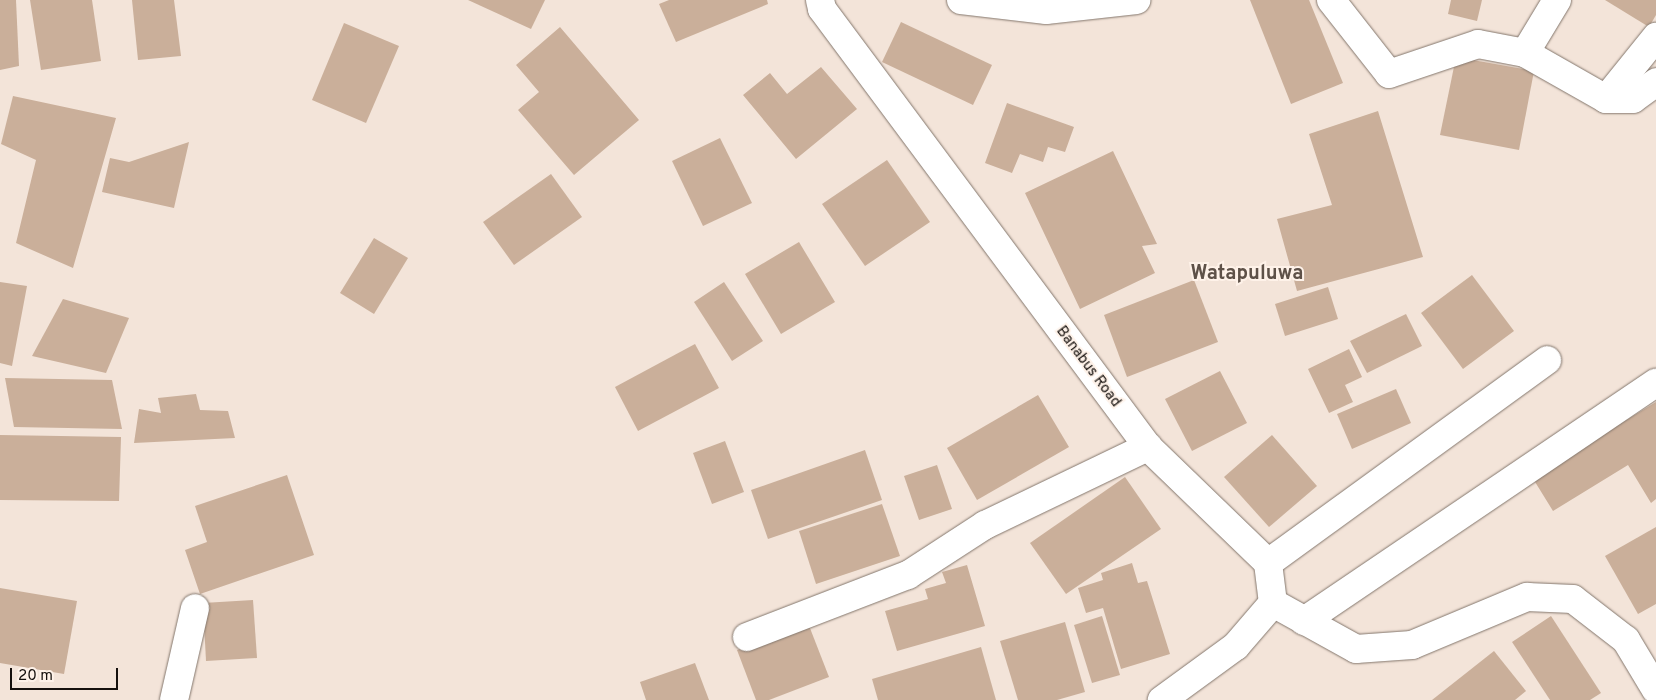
<!DOCTYPE html>
<html>
<head>
<meta charset="utf-8">
<style>
  body { margin:0 }
  #map { position:relative; width:1656px; height:700px; overflow:hidden; background:#f3e4d9; font-family:Overpass,sans-serif }
  div>[style] { position:absolute }
  [style*='--x'] { left:calc(var(--x)*1px); top:calc(var(--y)*1px); width:calc(var(--w)*1px); rotate:calc(var(--a)*1deg) }
  .building>* { inset:0; background:#caaf9a }
  .roads { filter:drop-shadow(0 0 1px #83766c) drop-shadow(0 0 1px #83766c) }
  .minor>* { height:28px; margin:-14px; padding:0 14px; transform-origin:14px; border-radius:14px; background:#fff }
  span { translate:-50% -50%; white-space:nowrap; text-align:center; line-height:1.15; -webkit-text-stroke:4px #fef2e9; paint-order:stroke }
  .street-label { font-size:15px; color:#15100d }
  .district-label { font-size:20px; color:#5e5148; font-weight:700 }
  .scale { position:absolute; left:10px; top:668px; width:108px; height:22px; box-sizing:border-box; border:2px solid #15100d; border-top:0; padding-left:6px; font-size:15px; line-height:18px; white-space:nowrap; color:#15100d; -webkit-text-stroke:4px #fef2e9; paint-order:stroke }
</style>
</head>
<body>
<div id="map">
  <div class="building">
    <div style="clip-path:polygon(0 0,16px 0,19px 66px,0 70px)"></div>
    <div style="clip-path:polygon(30px 0,92px 0,101px 61px,41px 70px)"></div>
    <div style="clip-path:polygon(132px 0,174px 0,181px 56px,138px 60px)"></div>
    <div style="clip-path:polygon(468px 0,545px 0,531px 29px)"></div>
    <div style="clip-path:polygon(669px 0,767px 0,768px 4px,676px 42px,659px 4px)"></div>
    <div style="clip-path:polygon(1250px 0,1309px 0,1343px 83px,1291px 104px)"></div>
    <div style="clip-path:polygon(1451px 0,1482px 0,1477px 21px,1448px 14px)"></div>
    <div style="clip-path:polygon(1605px 0,1656px 0,1656px 15px,1649px 27px)"></div>
    <div style="clip-path:polygon(901px 22px,992px 65px,973px 105px,882px 62px)"></div>
    <div style="clip-path:polygon(344px 23px,399px 46px,366px 123px,312px 100px)"></div>
    <div style="clip-path:polygon(560px 27px,639px 120px,574px 175px,518px 110px,539px 92px,516px 65px)"></div>
    <div style="clip-path:polygon(1456px 57px,1534px 71px,1519px 150px,1440px 135px)"></div>
    <div style="clip-path:polygon(821px 67px,857px 109px,796px 159px,743px 95px,770px 73px,787px 94px)"></div>
    <div style="clip-path:polygon(13px 96px,116px 118px,73px 268px,16px 243px,36px 160px,1px 144px)"></div>
    <div style="clip-path:polygon(1007px 103px,1074px 127px,1065px 152px,1048px 147px,1043px 162px,1020px 154px,1012px 173px,985px 163px)"></div>
    <div style="clip-path:polygon(1378px 111px,1423px 257px,1297px 291px,1277px 219px,1332px 205px,1309px 134px)"></div>
    <div style="clip-path:polygon(720px 138px,752px 203px,703px 226px,672px 161px)"></div>
    <div style="clip-path:polygon(189px 142px,174px 208px,102px 192px,110px 158px,129px 162px)"></div>
    <div style="clip-path:polygon(1113px 151px,1157px 244px,1142px 246px,1155px 273px,1080px 309px,1025px 193px)"></div>
    <div style="clip-path:polygon(887px 160px,930px 222px,865px 266px,822px 204px)"></div>
    <div style="clip-path:polygon(551px 174px,582px 217px,514px 265px,483px 222px)"></div>
    <div style="clip-path:polygon(374px 238px,408px 258px,374px 314px,340px 293px)"></div>
    <div style="clip-path:polygon(799px 242px,835px 302px,781px 334px,745px 274px)"></div>
    <div style="clip-path:polygon(1472px 275px,1514px 331px,1463px 369px,1421px 313px)"></div>
    <div style="clip-path:polygon(1194px 280px,1218px 342px,1127px 377px,1104px 315px)"></div>
    <div style="clip-path:polygon(0 282px,27px 286px,12px 366px,0 363px)"></div>
    <div style="clip-path:polygon(724px 282px,763px 341px,732px 361px,694px 302px)"></div>
    <div style="clip-path:polygon(1328px 287px,1338px 319px,1285px 336px,1275px 304px)"></div>
    <div style="clip-path:polygon(63px 299px,129px 318px,106px 373px,32px 356px)"></div>
    <div style="clip-path:polygon(1406px 314px,1422px 346px,1367px 373px,1350px 341px)"></div>
    <div style="clip-path:polygon(695px 344px,719px 388px,638px 431px,615px 387px)"></div>
    <div style="clip-path:polygon(1349px 349px,1362px 377px,1345px 385px,1353px 402px,1329px 413px,1308px 369px)"></div>
    <div style="clip-path:polygon(1220px 371px,1247px 423px,1192px 451px,1165px 399px)"></div>
    <div style="clip-path:polygon(5px 378px,112px 380px,122px 429px,14px 427px)"></div>
    <div style="clip-path:polygon(1396px 389px,1411px 423px,1352px 449px,1337px 414px)"></div>
    <div style="clip-path:polygon(196px 394px,200px 410px,228px 411px,235px 438px,134px 443px,139px 409px,161px 413px,158px 398px)"></div>
    <div style="clip-path:polygon(1038px 395px,1069px 447px,977px 500px,947px 448px)"></div>
    <div style="clip-path:polygon(1656px 402px,1656px 499px,1651px 503px,1628px 465px,1553px 511px,1532px 477px)"></div>
    <div style="clip-path:polygon(0 435px,121px 437px,119px 501px,0 500px)"></div>
    <div style="clip-path:polygon(1272px 435px,1317px 486px,1269px 527px,1224px 477px)"></div>
    <div style="clip-path:polygon(725px 441px,744px 492px,712px 504px,693px 453px)"></div>
    <div style="clip-path:polygon(865px 450px,882px 500px,768px 539px,751px 490px)"></div>
    <div style="clip-path:polygon(937px 465px,952px 509px,919px 520px,904px 476px)"></div>
    <div style="clip-path:polygon(287px 475px,314px 555px,200px 594px,185px 550px,207px 542px,195px 506px)"></div>
    <div style="clip-path:polygon(1125px 477px,1161px 529px,1066px 594px,1030px 543px)"></div>
    <div style="clip-path:polygon(882px 504px,900px 556px,816px 584px,799px 531px)"></div>
    <div style="clip-path:polygon(1656px 527px,1656px 604px,1638px 614px,1605px 556px)"></div>
    <div style="clip-path:polygon(1132px 563px,1138px 583px,1147px 581px,1170px 654px,1121px 669px,1103px 608px,1086px 613px,1078px 588px,1103px 580px,1101px 573px)"></div>
    <div style="clip-path:polygon(967px 565px,985px 626px,897px 651px,885px 611px,928px 599px,925px 589px,946px 583px,942px 572px)"></div>
    <div style="clip-path:polygon(0 588px,77px 601px,64px 674px,0 663px)"></div>
    <div style="clip-path:polygon(253px 600px,257px 658px,206px 661px,203px 603px)"></div>
    <div style="clip-path:polygon(1102px 616px,1120px 675px,1092px 683px,1074px 625px)"></div>
    <div style="clip-path:polygon(1551px 616px,1601px 693px,1590px 700px,1550px 700px,1512px 642px)"></div>
    <div style="clip-path:polygon(1065px 622px,1085px 692px,1057px 700px,1018px 700px,1000px 641px)"></div>
    <div style="clip-path:polygon(808px 623px,829px 677px,769px 700px,756px 700px,737px 650px)"></div>
    <div style="clip-path:polygon(981px 647px,996px 700px,878px 700px,872px 679px)"></div>
    <div style="clip-path:polygon(1494px 651px,1526px 691px,1515px 700px,1432px 700px)"></div>
    <div style="clip-path:polygon(695px 663px,709px 700px,646px 700px,640px 682px)"></div>
  </div>
  <div class="roads">
    <div class="minor">
      <div style="--x:820;--y:0;--w:9;--a:77"></div>
      <div style="--x:822;--y:9;--w:546;--a:53.34"></div>
      <div style="--x:1148;--y:447;--w:167;--a:44"></div>
      <div style="--x:1268;--y:563;--w:40;--a:82.9"></div>
      <div style="--x:1273;--y:603;--w:57;--a:130.7"></div>
      <div style="--x:1236;--y:646;--w:92;--a:143.9"></div>
      <div style="--x:961;--y:0;--w:86;--a:6.7"></div>
      <div style="--x:1046;--y:10;--w:91;--a:-6.3"></div>
      <div style="--x:1331;--y:0;--w:94;--a:51.9"></div>
      <div style="--x:1389;--y:74;--w:94;--a:-18.6"></div>
      <div style="--x:1478;--y:44;--w:48;--a:10.8"></div>
      <div style="--x:1525;--y:53;--w:93;--a:29.6"></div>
      <div style="--x:1606;--y:99;--w:27;--a:0"></div>
      <div style="--x:1633;--y:99;--w:29;--a:-36"></div>
      <div style="--x:1525;--y:53;--w:62;--a:-58.9"></div>
      <div style="--x:1606;--y:99;--w:80;--a:-51.1"></div>
      <div style="--x:1268;--y:563;--w:345;--a:-36"></div>
      <div style="--x:1273;--y:603;--w:95;--a:29"></div>
      <div style="--x:1356;--y:649;--w:56;--a:-4.1"></div>
      <div style="--x:1412;--y:645;--w:125;--a:-22.7"></div>
      <div style="--x:1527;--y:597;--w:46;--a:2.5"></div>
      <div style="--x:1573;--y:599;--w:67;--a:37.7"></div>
      <div style="--x:1626;--y:640;--w:58;--a:59"></div>
      <div style="--x:1304;--y:621;--w:425;--a:-34.1"></div>
      <div style="--x:747;--y:637;--w:173;--a:-21.1"></div>
      <div style="--x:908;--y:575;--w:92;--a:-33"></div>
      <div style="--x:985;--y:525;--w:181;--a:-25.6"></div>
      <div style="--x:174;--y:700;--w:94;--a:-77.1"></div>
    </div>
  </div>
  <div class="street-label">
    <span style="left:1088px;top:367px;rotate:53deg">Banabus Road</span>
  </div>
  <div class="district-label">
    <span style="left:1247px;top:274px">Watapuluwa</span>
  </div>
  <div class="scale">20 m</div>
</div>
</body>
</html>
